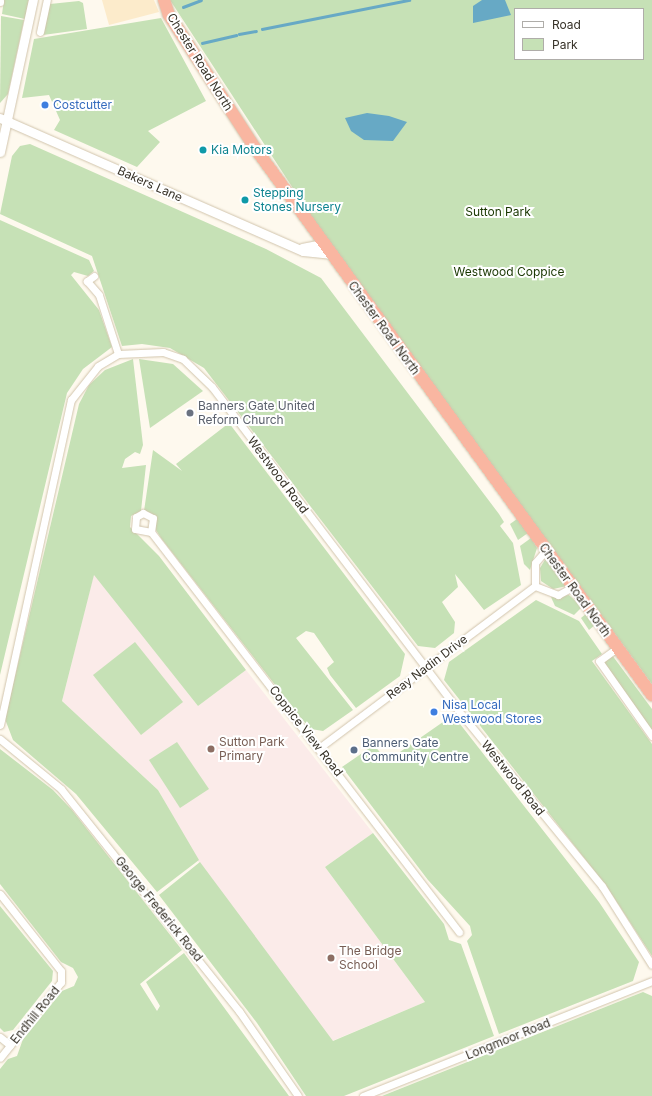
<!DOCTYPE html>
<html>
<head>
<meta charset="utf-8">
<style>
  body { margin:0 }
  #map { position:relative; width:652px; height:1096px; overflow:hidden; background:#fef9ee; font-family:Inter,sans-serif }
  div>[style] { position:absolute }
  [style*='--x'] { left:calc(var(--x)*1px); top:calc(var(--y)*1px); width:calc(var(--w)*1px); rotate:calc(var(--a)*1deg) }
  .built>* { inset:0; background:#fcebcb }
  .education>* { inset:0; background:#fbebe9 }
  .green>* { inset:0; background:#c6e1b6 }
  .water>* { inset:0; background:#67a9c5 }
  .stream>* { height:2.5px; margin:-1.25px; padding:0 1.25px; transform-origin:1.25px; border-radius:1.25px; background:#67a9c5 }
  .roads { filter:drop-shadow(0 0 1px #d1c4ac) drop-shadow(0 0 1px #d1c4ac) }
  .street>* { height:7px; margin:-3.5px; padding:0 3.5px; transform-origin:3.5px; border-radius:3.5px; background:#fff }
  .secondary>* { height:9px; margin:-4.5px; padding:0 4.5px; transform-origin:4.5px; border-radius:4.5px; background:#fff }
  .highway>* { height:12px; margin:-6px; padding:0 6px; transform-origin:6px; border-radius:6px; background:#f9b6a1 }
  .dots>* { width:11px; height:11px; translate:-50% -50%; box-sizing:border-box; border:2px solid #fff; border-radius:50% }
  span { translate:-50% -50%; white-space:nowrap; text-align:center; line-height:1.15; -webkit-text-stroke:4px #fff; paint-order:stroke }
  .street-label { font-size:12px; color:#373228 }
  .shop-label { font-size:12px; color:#366cbe }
  .left { translate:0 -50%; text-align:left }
  .culture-label { font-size:12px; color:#0d838f }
  .park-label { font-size:12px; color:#193600 }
  .worship-label { font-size:12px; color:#5b616d }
  .education-label { font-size:12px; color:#785e54 }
  .service-label { font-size:12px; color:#4e5e75 }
  .legend { position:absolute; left:514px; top:8px; width:130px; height:52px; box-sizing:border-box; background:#fff; border:1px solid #afada9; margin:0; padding:5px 7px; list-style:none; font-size:12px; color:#373228 }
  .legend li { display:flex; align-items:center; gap:8px; height:20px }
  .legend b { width:20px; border:1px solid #afada9 }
</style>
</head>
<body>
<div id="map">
  <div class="built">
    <div style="clip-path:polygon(102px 0,154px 0,159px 12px,109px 25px)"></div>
  </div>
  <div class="education">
    <div style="clip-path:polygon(94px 574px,198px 706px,246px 670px,373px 833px,325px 867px,425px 1002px,332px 1041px,203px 870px,158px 790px,62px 701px)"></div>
  </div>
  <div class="green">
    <div style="clip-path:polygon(4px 0,29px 0,25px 19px,2px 14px)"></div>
    <div style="clip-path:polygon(evenodd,170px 0,652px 0,652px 684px,332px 248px,170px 0,515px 9px,643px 9px,643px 59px,515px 59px,515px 9px)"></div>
    <div style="clip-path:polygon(79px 1px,83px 3px,87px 29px,43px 35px,50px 4px)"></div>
    <div style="clip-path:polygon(1px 16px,24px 20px,8px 94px,0 103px)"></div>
    <div style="clip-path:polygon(161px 18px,206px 101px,148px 131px,160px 142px,137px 167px,54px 130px,60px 120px,49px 95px,22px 98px,34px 39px)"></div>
    <div style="clip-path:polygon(30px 144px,266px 249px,321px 278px,499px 514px,504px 522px,500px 526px,513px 543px,521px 585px,484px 610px,455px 574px,458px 587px,442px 602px,455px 622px,454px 633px,435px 648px,418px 646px,204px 368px,170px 348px,142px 344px,122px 346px,92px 256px,0 214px,12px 156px,20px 146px)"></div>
    <div style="clip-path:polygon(0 220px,89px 260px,94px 271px,88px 276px,74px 272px,71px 275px,99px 310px,112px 347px,83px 369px,67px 393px,0 675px)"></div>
    <div style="clip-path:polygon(133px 359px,143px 445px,140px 454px,135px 452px,125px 459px,122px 468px,146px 465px,141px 511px,131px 516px,130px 527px,159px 556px,246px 670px,198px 706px,94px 575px,62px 701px,158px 790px,199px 860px,157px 892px,76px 794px,13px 740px,5px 719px,79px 404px,89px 385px,105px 370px)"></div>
    <div style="clip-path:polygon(139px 359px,173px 364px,203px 391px,150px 428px)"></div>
    <div style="clip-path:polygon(229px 423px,405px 654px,400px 676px,356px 708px,330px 675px,327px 668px,334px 662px,314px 633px,306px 631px,296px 638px,353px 710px,323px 731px,311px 729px,300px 717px,161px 538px,144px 511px,153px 450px,182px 471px,176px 464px)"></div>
    <div style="clip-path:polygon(517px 519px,528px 533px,518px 540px,510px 524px)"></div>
    <div style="clip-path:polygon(531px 538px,537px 548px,530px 570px,524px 564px,520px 546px)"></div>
    <div style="clip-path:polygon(546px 558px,567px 586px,553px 589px,541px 581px,540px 568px)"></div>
    <div style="clip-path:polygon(569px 595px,582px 607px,574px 615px,555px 606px,551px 597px)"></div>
    <div style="clip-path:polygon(536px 600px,579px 621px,602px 654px,592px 661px,652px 744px,652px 956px,607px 887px,444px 680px,449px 662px)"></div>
    <div style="clip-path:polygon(587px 613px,596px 624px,589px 630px,581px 618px)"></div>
    <div style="clip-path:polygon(135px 642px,183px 702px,141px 735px,93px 675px)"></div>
    <div style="clip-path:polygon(612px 655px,652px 709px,652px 730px,603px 662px)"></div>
    <div style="clip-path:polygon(453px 715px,599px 902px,639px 962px,633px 981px,499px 1034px,467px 941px,472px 935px,470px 926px,428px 880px,342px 767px,374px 745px,387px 761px)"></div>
    <div style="clip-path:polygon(177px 742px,209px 789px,180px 808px,149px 760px)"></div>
    <div style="clip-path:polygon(0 749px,53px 790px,72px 810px,182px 950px,140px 984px,157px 1011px,160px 1006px,146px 982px,184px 953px,289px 1096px,0 1096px,0 1069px,8px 1059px,17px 1056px,23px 1039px,62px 991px,74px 986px,78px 977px,73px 968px,61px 962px,0 884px)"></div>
    <div style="clip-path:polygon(373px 833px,444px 924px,449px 940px,461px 944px,494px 1036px,344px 1096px,306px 1096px,257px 1023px,159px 895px,200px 862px,333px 1041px,425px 1002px,325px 867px)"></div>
    <div style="clip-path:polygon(0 906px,53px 971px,52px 981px,13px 1030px,4px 1032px,0 1028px)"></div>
    <div style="clip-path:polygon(643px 992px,652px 996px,652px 1096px,382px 1096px)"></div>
  </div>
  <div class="water">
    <div style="clip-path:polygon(482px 0,505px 0,511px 15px,473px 23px,473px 6px)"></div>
    <div style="clip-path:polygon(367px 113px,389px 116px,407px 122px,393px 141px,364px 140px,351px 131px,345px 118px)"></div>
  </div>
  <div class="stream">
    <div style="--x:183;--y:7;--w:19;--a:-21"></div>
    <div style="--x:262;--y:29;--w:150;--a:-11.2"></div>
    <div style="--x:239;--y:34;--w:17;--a:-10"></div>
    <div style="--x:202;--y:43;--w:35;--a:-13"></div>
  </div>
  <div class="roads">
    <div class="street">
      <div style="--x:0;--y:2;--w:2;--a:-90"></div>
      <div style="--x:40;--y:32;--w:33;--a:-78"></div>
      <div style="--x:94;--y:276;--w:9;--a:144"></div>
      <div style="--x:87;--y:281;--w:18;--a:49"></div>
      <div style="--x:99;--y:295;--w:62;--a:72.1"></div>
      <div style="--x:151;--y:532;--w:16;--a:-169"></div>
      <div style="--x:135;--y:529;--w:12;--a:-85"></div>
      <div style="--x:136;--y:517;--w:8;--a:-30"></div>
      <div style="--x:143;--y:513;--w:11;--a:27"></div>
      <div style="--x:153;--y:518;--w:14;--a:98"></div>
      <div style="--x:151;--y:532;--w:505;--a:52.4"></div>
      <div style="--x:547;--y:549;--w:18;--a:131"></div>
      <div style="--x:535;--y:563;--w:23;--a:90"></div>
      <div style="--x:535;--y:586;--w:25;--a:21"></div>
      <div style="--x:558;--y:595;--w:18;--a:-29"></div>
      <div style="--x:617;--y:648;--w:22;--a:144"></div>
      <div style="--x:599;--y:661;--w:92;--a:54.8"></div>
      <div style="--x:0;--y:725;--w:333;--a:-77.7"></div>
      <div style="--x:71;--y:400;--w:43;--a:-51.5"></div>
      <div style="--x:98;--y:366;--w:23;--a:-31"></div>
      <div style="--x:118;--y:354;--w:45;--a:-2.5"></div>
      <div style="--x:163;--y:352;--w:21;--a:19"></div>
      <div style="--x:183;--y:359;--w:40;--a:44"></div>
      <div style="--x:212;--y:387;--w:412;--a:52.7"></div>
      <div style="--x:462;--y:715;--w:221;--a:50.7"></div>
      <div style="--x:602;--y:886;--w:93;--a:57.7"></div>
      <div style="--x:0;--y:739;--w:79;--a:39.3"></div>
      <div style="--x:61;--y:789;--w:285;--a:51.3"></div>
      <div style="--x:239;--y:1011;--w:103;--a:55.2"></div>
      <div style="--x:319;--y:748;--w:270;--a:-36.9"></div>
      <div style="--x:0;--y:894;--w:98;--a:51.6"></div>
      <div style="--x:61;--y:971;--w:11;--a:90"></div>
      <div style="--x:61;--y:982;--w:97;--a:128.8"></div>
      <div style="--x:0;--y:1037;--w:13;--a:39"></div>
      <div style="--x:363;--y:1096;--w:311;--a:-21.7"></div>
    </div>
    <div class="secondary">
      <div style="--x:0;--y:118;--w:331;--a:23.7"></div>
      <div style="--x:303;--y:251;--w:27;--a:6"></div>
      <div style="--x:0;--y:152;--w:156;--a:-77.8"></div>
      <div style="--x:302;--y:248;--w:21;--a:-11"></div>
    </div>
    <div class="highway">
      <div style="--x:164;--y:0;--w:16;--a:72"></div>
      <div style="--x:169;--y:15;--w:158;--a:57.1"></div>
      <div style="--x:255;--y:148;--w:676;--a:54.03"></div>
    </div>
  </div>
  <div class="dots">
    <div style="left:45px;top:105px;background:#3f7fe0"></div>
    <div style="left:203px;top:150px;background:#0f9aa8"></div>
    <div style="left:245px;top:200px;background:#0f9aa8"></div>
    <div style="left:190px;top:413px;background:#6b7280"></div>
    <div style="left:434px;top:712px;background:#3f7fe0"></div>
    <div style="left:211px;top:749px;background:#8d6e63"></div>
    <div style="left:354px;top:750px;background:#5c6f8a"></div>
    <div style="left:331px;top:958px;background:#8d6e63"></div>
  </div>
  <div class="street-label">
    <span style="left:200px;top:62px;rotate:58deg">Chester Road North</span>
    <span style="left:150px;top:184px;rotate:24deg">Bakers Lane</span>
    <span style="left:384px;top:328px;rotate:54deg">Chester Road North</span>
    <span style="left:278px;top:475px;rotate:53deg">Westwood Road</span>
    <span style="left:575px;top:590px;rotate:54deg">Chester Road North</span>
    <span style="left:427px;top:667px;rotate:-37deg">Reay Nadin Drive</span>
    <span style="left:306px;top:731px;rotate:52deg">Coppice View Road</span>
    <span style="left:513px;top:778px;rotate:51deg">Westwood Road</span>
    <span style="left:159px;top:909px;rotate:51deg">George Frederick Road</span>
    <span style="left:35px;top:1015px;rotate:-51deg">Endhill Road</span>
    <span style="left:508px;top:1039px;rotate:-22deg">Longmoor Road</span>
  </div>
  <div class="shop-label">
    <span class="left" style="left:53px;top:105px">Costcutter</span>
    <span class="left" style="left:442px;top:712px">Nisa Local<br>Westwood Stores</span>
  </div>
  <div class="culture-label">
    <span class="left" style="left:211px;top:150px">Kia Motors</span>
    <span class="left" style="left:253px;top:200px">Stepping<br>Stones Nursery</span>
  </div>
  <div class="park-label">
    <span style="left:498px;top:212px">Sutton Park</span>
    <span style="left:509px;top:272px">Westwood Coppice</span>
  </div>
  <div class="worship-label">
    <span class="left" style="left:198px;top:413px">Banners Gate United<br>Reform Church</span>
  </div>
  <div class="education-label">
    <span class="left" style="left:219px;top:749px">Sutton Park<br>Primary</span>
    <span class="left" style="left:339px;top:958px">The Bridge<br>School</span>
  </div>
  <div class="service-label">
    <span class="left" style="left:362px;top:750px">Banners Gate<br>Community Centre</span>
  </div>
  <ul class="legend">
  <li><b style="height:5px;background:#fff"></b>Road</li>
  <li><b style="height:11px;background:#c6e1b6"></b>Park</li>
  </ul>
</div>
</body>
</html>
